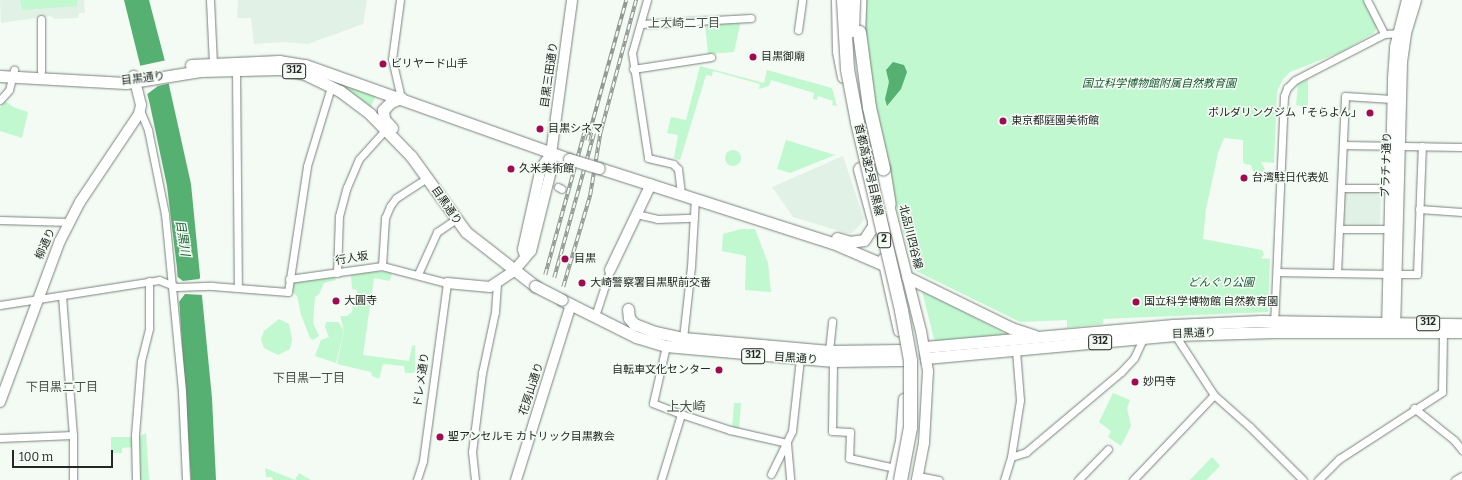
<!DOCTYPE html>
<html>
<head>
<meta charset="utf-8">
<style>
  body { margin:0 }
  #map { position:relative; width:1462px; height:480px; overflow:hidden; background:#f3fbf4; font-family:Bitter,"Noto Sans JP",serif }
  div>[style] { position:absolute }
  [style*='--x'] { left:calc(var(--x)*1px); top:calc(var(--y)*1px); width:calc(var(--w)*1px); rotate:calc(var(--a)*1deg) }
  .built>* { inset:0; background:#e2f1e5 }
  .green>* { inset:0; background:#c1f8cf }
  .round { border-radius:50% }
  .water>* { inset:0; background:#55b072 }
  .pier>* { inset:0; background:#f3fbf4 }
  .primary-tunnel>* { height:11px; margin-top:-5.5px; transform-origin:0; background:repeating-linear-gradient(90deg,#cad1cb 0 11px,transparent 0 16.5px) }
  .roads { filter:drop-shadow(0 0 1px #7a817c) drop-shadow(0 0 1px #7a817c) }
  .street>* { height:7px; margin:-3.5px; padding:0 3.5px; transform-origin:3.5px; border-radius:3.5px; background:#fff }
  .secondary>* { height:10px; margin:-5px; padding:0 5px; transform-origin:5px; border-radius:5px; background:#fff }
  .primary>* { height:11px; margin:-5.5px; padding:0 5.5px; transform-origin:5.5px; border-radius:5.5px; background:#fff }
  .highway>* { height:13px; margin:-6.5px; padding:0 6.5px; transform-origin:6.5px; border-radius:6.5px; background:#fff }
  .rail>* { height:3.5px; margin-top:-1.75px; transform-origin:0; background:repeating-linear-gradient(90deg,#f3fbf4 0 6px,#929893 0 12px); box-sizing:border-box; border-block:1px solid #929893 }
  .bridges { filter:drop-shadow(0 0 1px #7a817c) drop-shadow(0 0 1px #7a817c) }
  .primary-bridge>* { height:11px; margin:-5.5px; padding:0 5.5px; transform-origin:5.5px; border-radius:5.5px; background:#fff }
  .highway-bridge>* { height:13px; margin:-6.5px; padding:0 6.5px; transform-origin:6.5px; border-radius:6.5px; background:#fff }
  .dots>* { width:11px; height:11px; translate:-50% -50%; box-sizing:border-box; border:2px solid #f3fbf4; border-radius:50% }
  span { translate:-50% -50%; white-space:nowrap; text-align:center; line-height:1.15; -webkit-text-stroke:3px #f3fbf4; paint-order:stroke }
  .shield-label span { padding:1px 3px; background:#f3fbf4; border:1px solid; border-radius:3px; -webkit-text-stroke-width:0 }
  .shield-label { font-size:10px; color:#242725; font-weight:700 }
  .poi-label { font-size:11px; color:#242725 }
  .left { translate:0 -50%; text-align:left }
  .right { translate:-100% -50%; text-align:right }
  .street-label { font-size:11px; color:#242725 }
  .park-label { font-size:11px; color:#175830; font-style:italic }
  .neighbourhood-label { font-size:12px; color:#484f4a }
  .water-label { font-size:12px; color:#195a31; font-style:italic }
  .quarter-label { font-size:13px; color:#484f4a }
  .scale { position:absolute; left:12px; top:450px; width:101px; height:18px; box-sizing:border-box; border:2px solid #242725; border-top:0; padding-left:5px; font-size:12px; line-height:14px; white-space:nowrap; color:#242725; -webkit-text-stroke:3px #f3fbf4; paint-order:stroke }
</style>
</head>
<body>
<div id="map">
  <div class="built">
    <div style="clip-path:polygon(0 0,84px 0,85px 13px,79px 13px,78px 18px,55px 19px,50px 16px,1px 23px)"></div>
    <div style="clip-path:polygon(238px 0,367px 0,363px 24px,308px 44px,283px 42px,254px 44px,251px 18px,237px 18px)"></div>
    <div style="clip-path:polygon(843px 156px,864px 219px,860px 225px,852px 233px,846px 233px,793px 217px,772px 187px)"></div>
    <div style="clip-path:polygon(1345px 190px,1381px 190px,1380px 227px,1342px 225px)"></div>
  </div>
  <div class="green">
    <div style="clip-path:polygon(20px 0,77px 0,77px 6px,22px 10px)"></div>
    <div style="clip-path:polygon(866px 0,1365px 0,1379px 24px,1374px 33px,1341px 52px,1290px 72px,1283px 79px,1277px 91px,1274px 163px,1261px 162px,1265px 170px,1261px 173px,1253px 171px,1251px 165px,1244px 164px,1243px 160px,1243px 140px,1224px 138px,1218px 153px,1206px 209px,1203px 239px,1262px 250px,1264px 255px,1261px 258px,1270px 259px,1268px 312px,1103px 319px,1103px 324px,1067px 328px,1067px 320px,1020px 322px,914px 270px,886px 170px,869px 72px,864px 19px)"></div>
    <div style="clip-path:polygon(741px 20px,734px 52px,708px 54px,705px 23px)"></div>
    <div style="clip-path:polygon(700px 66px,764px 83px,767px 70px,832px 88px,837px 106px,832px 105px,833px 101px,818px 96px,817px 100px,813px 99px,814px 93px,771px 80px,769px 86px,759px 89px,760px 84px,713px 71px,712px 76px,706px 75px,680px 160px,674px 158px,678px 135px,667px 133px,671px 117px,686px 120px)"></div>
    <div style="clip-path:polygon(309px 71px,377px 94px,370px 108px)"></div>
    <div style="clip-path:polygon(1308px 79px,1308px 107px,1296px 105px,1298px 84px)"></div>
    <div style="clip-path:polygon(4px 100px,13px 107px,28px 112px,22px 138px,0 131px,0 108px)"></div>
    <div style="clip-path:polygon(786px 140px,835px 155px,790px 173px,777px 169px)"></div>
    <div class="round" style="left:725px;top:150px;width:16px;height:16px"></div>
    <div style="clip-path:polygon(741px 229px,755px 229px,768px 263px,771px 292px,745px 290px,746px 256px,722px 251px,723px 234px)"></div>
    <div style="clip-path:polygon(374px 271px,392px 273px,390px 281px,374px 278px,363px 355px,409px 361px,412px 346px,415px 345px,415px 371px,413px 373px,405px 373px,404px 366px,383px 364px,379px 379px,372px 376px,371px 372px,337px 364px,344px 330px,340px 316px,347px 316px,352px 312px,353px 305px,357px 305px,357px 290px,352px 289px,351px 275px)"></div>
    <div style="clip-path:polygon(334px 277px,336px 280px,324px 283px,319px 294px,315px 297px,313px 323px,319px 336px,313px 340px,310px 338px,301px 315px,297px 296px,292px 292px,293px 282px)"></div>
    <div style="clip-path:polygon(922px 291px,1017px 339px,935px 343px)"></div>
    <div style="clip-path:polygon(279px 319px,289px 324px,292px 339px,290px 349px,278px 355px,264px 348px,261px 339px,264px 331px)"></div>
    <div style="clip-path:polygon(326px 322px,338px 322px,344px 330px,336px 363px,315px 356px,321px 340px,329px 337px,325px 327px)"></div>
    <div style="clip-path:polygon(1113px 393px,1130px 400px,1127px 408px,1131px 426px,1121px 446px,1108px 437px,1111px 431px,1099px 422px)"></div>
    <div style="clip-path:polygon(734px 403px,741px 403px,739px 430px,732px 429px)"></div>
    <div style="clip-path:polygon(146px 433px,149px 480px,140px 480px,139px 436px)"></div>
    <div style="clip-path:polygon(111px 437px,133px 437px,133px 447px,122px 448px,122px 453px,111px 453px)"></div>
    <div style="clip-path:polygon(1212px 457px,1220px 466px,1206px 480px,1190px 480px)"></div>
    <div style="clip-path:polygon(265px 468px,295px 480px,299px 473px,311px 480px,273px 480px,272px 477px,266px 477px)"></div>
  </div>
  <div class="water">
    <div style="clip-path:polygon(124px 0,149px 0,168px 73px,169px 85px,191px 184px,212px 398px,216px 480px,191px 480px,177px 268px,167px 186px,150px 105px)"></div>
    <div style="clip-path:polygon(893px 62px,904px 65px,907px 72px,901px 89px,887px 106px,885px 99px,889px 82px,886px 70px)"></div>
  </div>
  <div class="pier">
    <div style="clip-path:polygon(167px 60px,171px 83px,158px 86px,146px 95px,139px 66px)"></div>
    <div style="clip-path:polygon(175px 275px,183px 281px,199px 279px,202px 276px,203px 295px,185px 294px,178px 303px)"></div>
  </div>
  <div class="primary-tunnel">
    <div style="--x:903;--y:360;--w:23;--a:-5"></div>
  </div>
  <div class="roads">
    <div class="street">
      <div style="--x:210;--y:0;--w:63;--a:87.3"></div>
      <div style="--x:400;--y:0;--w:60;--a:97.7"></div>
      <div style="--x:392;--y:59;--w:40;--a:77"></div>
      <div style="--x:647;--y:0;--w:55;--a:105.8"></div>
      <div style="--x:632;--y:53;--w:106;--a:81.3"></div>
      <div style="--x:648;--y:158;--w:26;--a:13"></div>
      <div style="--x:673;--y:164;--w:7;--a:45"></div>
      <div style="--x:678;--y:169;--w:25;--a:83"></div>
      <div style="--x:1367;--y:0;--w:38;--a:63"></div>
      <div style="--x:641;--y:24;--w:110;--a:-3.1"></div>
      <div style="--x:798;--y:30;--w:30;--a:-82"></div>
      <div style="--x:236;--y:68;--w:219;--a:89.5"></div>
      <div style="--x:633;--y:69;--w:79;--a:-8.7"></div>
      <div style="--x:41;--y:71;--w:52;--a:-90"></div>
      <div style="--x:0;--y:100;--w:13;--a:-48"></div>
      <div style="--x:9;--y:90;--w:21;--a:-76"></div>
      <div style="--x:140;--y:110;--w:22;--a:68"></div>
      <div style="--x:148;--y:130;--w:86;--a:78.6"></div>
      <div style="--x:165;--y:214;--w:178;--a:84.5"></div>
      <div style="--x:182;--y:391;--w:89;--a:87.4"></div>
      <div style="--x:1343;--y:145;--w:119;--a:1"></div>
      <div style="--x:558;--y:187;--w:4;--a:27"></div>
      <div style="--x:1341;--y:188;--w:54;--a:0"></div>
      <div style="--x:1419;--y:209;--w:43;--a:4"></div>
      <div style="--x:636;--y:214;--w:22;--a:13"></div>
      <div style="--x:657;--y:219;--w:37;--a:-2"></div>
      <div style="--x:0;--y:220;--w:69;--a:1.7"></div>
      <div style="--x:1340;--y:229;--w:48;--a:0"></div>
      <div style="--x:382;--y:266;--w:48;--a:-86.4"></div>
      <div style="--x:385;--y:218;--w:13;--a:-67"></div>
      <div style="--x:390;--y:206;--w:10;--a:-53"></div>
      <div style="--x:396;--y:198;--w:37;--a:-33"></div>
      <div style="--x:1277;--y:272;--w:110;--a:1"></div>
      <div style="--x:337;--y:273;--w:57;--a:-88"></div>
      <div style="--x:339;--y:216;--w:30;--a:-75"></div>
      <div style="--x:347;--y:187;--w:30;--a:-67"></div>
      <div style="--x:359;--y:159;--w:40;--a:-48"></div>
      <div style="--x:1337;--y:273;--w:177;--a:-87.4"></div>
      <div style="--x:1345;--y:96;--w:47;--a:3.7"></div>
      <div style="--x:418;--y:274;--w:46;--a:-65.7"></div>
      <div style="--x:437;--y:232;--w:22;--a:-34"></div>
      <div style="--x:1396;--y:274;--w:21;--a:0"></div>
      <div style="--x:1417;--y:274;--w:128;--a:-87.8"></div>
      <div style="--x:289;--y:279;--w:94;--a:-8"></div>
      <div style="--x:382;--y:266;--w:67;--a:14.7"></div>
      <div style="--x:447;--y:283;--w:180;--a:97.7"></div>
      <div style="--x:423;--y:461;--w:20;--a:108"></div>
      <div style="--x:62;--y:296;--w:139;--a:85.5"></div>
      <div style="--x:73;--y:435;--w:45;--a:90"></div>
      <div style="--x:0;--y:305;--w:161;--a:-8.9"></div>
      <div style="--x:159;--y:280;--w:18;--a:22"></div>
      <div style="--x:176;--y:287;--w:36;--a:-2"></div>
      <div style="--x:212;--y:286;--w:76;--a:4.5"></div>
      <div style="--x:288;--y:292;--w:127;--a:-81.4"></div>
      <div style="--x:307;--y:166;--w:83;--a:-73.1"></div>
      <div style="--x:595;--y:316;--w:48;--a:-71.9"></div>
      <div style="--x:1274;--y:325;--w:229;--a:-87.5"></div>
      <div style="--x:1284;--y:96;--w:9;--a:-69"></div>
      <div style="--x:1287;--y:88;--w:11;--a:-45"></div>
      <div style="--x:1295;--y:80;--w:100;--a:-27.3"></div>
      <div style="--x:1384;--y:34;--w:18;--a:-3"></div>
      <div style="--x:1175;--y:335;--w:72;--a:57"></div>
      <div style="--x:1214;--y:395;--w:48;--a:41.6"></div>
      <div style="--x:1250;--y:427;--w:75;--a:45"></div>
      <div style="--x:683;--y:338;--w:71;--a:-83.6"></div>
      <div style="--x:691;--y:267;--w:69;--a:-86.7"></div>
      <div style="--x:829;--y:351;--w:30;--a:-84"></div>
      <div style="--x:833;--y:361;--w:70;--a:90.8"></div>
      <div style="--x:832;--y:431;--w:18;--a:3"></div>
      <div style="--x:850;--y:432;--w:26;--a:92"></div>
      <div style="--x:849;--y:458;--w:47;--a:12.3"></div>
      <div style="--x:1414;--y:408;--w:51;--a:38.7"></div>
      <div style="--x:1454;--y:440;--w:13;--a:51"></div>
      <div style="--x:681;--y:414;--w:52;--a:18.1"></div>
      <div style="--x:730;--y:430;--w:58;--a:12.8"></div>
      <div style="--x:0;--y:438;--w:73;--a:-2.4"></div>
      <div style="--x:787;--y:443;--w:37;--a:85"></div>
      <div style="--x:1011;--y:457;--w:58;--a:-81"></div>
      <div style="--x:1020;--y:400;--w:50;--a:-94.6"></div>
      <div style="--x:771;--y:474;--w:48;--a:-64"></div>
      <div style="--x:792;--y:431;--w:72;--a:-83.7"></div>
      <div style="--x:918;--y:476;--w:21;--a:11"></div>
      <div style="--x:136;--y:480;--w:45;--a:-91.3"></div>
      <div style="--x:135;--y:435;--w:74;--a:-85.4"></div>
      <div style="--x:141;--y:361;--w:34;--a:-76"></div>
      <div style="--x:149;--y:328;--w:47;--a:-90"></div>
      <div style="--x:475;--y:480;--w:28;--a:-96"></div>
      <div style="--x:472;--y:452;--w:80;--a:-82.8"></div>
      <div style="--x:482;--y:373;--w:62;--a:-78"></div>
      <div style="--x:495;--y:312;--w:28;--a:-86"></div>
      <div style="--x:661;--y:480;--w:69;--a:-73.1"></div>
      <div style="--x:681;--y:414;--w:30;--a:-159"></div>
      <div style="--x:653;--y:403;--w:58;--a:-77.2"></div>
      <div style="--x:1004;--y:480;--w:24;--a:-73"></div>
      <div style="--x:1011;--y:457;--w:16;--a:-18"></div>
      <div style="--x:1026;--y:452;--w:124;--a:-40.1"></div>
      <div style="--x:1121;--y:372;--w:19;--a:-47"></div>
      <div style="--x:1134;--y:358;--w:23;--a:-65"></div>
      <div style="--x:1078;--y:480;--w:43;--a:-45.9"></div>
      <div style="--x:1133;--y:480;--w:117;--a:-46.4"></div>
      <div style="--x:1318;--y:480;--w:30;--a:-45"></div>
      <div style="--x:1339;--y:459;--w:123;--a:-33"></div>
      <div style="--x:1442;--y:392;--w:59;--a:-89"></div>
      <div style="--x:1455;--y:480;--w:8;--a:-30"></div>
    </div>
    <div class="secondary">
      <div style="--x:837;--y:0;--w:52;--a:88.9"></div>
      <div style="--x:838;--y:52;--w:26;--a:79"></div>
      <div style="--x:860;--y:38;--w:38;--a:-88"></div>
      <div style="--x:887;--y:197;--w:138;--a:75.8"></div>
      <div style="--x:921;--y:331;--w:41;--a:80.1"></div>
      <div style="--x:928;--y:371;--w:72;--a:93.2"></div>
      <div style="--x:924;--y:443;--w:38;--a:101"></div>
      <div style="--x:525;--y:256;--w:7;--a:-106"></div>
      <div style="--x:523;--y:249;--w:83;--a:-77.5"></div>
      <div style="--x:541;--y:168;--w:17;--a:-54"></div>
      <div style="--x:883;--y:259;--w:74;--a:77.5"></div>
      <div style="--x:610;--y:270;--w:95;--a:-64.5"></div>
      <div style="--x:447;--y:283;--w:43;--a:5.3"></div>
      <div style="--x:490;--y:287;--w:29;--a:-34"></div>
      <div style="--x:514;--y:271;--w:26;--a:-50"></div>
      <div style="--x:531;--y:251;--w:87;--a:-76"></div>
      <div style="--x:552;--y:167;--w:13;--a:-94"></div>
      <div style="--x:551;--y:154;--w:155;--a:-82.2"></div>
      <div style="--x:1387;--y:330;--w:251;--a:-88.6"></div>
      <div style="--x:1393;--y:79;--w:32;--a:-86"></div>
      <div style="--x:1395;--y:47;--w:49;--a:-75.7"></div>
      <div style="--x:1395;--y:330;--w:268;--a:-88.5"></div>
      <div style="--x:1402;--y:62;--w:29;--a:-82"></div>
      <div style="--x:1406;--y:33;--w:34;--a:-73"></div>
      <div style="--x:0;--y:402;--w:172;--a:-69.6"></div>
      <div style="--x:60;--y:241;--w:44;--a:-62.9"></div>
      <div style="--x:80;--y:202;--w:106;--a:-56.2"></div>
      <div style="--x:139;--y:114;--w:9;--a:-77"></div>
      <div style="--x:141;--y:105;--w:30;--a:-104"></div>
      <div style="--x:516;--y:480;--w:183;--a:-72.6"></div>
      <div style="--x:892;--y:480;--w:39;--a:-77"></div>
      <div style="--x:901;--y:442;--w:43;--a:-86"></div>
    </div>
    <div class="primary">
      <div style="--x:191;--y:65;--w:88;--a:-2.6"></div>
      <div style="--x:279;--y:61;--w:26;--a:9"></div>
      <div style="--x:305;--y:65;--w:280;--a:19.6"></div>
      <div style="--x:0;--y:76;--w:126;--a:3.2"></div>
      <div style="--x:126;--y:83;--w:75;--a:-9.2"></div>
      <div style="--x:200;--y:71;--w:80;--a:-1.4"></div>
      <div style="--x:280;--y:69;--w:25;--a:11"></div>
      <div style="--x:305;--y:74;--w:39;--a:26"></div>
      <div style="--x:340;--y:91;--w:38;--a:37"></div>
      <div style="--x:370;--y:114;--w:59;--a:45.7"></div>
      <div style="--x:411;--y:156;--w:94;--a:54.1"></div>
      <div style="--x:466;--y:232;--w:88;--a:38"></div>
      <div style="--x:392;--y:128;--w:12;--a:-132"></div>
      <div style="--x:384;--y:119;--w:9;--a:-96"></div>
      <div style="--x:383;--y:110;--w:11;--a:-45"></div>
      <div style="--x:391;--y:102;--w:11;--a:-22"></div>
      <div style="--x:599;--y:168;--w:246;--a:17.8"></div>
      <div style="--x:833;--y:243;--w:56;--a:23.3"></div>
      <div style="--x:837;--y:238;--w:14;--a:17"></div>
      <div style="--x:850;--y:242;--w:14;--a:-8"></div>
      <div style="--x:864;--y:240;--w:17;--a:-57"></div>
      <div style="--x:873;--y:226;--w:9;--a:-90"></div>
      <div style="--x:907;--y:277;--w:116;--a:26.1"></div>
      <div style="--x:1011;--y:328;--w:25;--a:18"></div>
      <div style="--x:562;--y:300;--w:83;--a:26.6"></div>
      <div style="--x:636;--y:337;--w:31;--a:17"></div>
      <div style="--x:666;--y:346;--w:168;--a:5.1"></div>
      <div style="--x:833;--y:361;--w:70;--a:-0.8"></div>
      <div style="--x:628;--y:309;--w:9;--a:84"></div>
      <div style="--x:629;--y:318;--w:8;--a:50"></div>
      <div style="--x:634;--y:324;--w:22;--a:21"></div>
      <div style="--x:655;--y:332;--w:29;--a:12"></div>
      <div style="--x:683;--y:338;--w:147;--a:5.1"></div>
      <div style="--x:829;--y:351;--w:73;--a:-0.8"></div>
      <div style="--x:925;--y:347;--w:249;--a:-5.1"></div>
      <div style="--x:1173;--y:325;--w:88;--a:-2.6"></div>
      <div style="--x:1261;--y:321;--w:201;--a:0.9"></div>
      <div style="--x:926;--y:358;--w:250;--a:-5.3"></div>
      <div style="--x:1175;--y:335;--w:99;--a:-1.7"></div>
      <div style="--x:1274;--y:332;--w:188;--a:0"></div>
    </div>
    <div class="highway">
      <div style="--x:883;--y:168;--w:36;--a:81"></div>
      <div style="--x:860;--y:169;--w:50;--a:74.8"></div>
    </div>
  </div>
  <div class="rail">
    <div style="--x:587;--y:141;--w:146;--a:-74.5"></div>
    <div style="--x:545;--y:275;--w:147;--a:-74.6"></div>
    <div style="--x:554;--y:278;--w:150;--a:-74.6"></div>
    <div style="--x:563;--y:287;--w:96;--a:-73.6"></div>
    <div style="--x:590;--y:195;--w:62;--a:-80.7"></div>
    <div style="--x:600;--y:134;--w:139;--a:-75"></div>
  </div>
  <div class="bridges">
    <div class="primary-bridge">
      <div style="--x:569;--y:159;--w:31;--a:17"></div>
      <div style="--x:535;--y:286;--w:30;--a:27"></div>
    </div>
    <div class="highway-bridge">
      <div style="--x:843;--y:0;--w:69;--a:86.7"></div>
      <div style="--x:847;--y:69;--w:54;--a:79.3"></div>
      <div style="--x:857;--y:122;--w:193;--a:76.8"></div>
      <div style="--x:901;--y:310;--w:51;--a:79.8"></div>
      <div style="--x:910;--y:360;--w:67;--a:90"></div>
      <div style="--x:910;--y:427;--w:54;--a:100.7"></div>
      <div style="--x:852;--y:30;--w:30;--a:-88"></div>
      <div style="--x:859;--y:32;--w:76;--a:82.4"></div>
      <div style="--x:869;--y:107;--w:63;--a:77.1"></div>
    </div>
  </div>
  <div class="dots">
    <div style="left:753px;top:57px;background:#a00a50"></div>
    <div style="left:383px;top:64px;background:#a00a50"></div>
    <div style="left:1370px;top:113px;background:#a00a50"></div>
    <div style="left:1003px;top:121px;background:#a00a50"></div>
    <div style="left:540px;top:129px;background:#a00a50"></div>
    <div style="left:511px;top:169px;background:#a00a50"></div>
    <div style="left:1244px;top:178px;background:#a00a50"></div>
    <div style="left:565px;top:259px;background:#a00a50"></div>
    <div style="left:582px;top:283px;background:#a00a50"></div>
    <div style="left:336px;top:301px;background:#a00a50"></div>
    <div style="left:1136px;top:302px;background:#a00a50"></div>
    <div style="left:719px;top:370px;background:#a00a50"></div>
    <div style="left:1135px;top:382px;background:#a00a50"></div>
    <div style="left:440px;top:437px;background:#a00a50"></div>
  </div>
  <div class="shield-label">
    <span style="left:294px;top:71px">312</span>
    <span style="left:884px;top:240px">2</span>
    <span style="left:1428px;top:323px">312</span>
    <span style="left:1100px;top:342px">312</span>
    <span style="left:753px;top:356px">312</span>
  </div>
  <div class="poi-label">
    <span class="left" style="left:761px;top:57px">目黒御廟</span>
    <span class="left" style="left:391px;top:64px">ビリヤード山手</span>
    <span class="right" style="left:1362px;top:113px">ボルダリングジム「そらよん」</span>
    <span class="left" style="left:1011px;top:121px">東京都庭園美術館</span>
    <span class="left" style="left:548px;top:129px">目黒シネマ</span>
    <span class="left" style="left:519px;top:169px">久米美術館</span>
    <span class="left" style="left:1252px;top:178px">台湾駐日代表処</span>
    <span class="left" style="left:574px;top:259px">目黒</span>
    <span class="left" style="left:590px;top:283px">大崎警察署目黒駅前交番</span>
    <span class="left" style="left:344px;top:301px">大圓寺</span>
    <span class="left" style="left:1144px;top:302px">国立科学博物館 自然教育園</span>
    <span class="right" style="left:711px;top:370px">自転車文化センター</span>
    <span class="left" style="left:1143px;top:382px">妙円寺</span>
    <span class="left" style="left:448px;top:437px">聖アンセルモ カトリック目黒教会</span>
  </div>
  <div class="street-label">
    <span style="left:550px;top:75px;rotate:-82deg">目黒三田通り</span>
    <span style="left:143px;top:79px;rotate:-7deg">目黒通り</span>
    <span style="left:1387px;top:165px;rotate:-88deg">プラチナ通り</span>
    <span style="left:868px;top:170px;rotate:77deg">首都高速2号目黒線</span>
    <span style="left:446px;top:206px;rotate:55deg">目黒通り</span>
    <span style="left:910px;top:237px;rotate:76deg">北品川四谷線</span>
    <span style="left:46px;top:244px;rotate:-66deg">柳通り</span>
    <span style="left:352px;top:259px;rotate:-9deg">行人坂</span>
    <span style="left:1194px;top:334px;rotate:-2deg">目黒通り</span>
    <span style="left:796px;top:359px;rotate:4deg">目黒通り</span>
    <span style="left:422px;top:380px;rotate:-82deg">ドレメ通り</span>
    <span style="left:532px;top:389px;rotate:-72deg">花房山通り</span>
  </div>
  <div class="park-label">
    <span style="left:1159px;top:84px">国立科学博物館附属自然教育園</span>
    <span style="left:1221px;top:283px">どんぐり公園</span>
  </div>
  <div class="neighbourhood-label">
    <span style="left:684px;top:24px">上大崎二丁目</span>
    <span style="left:309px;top:379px">下目黒一丁目</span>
    <span style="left:62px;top:388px">下目黒二丁目</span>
  </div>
  <div class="water-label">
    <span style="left:182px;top:238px;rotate:81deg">目黒川</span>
  </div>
  <div class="quarter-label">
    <span style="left:686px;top:407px">上大崎</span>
  </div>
  <div class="scale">100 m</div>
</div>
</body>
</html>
